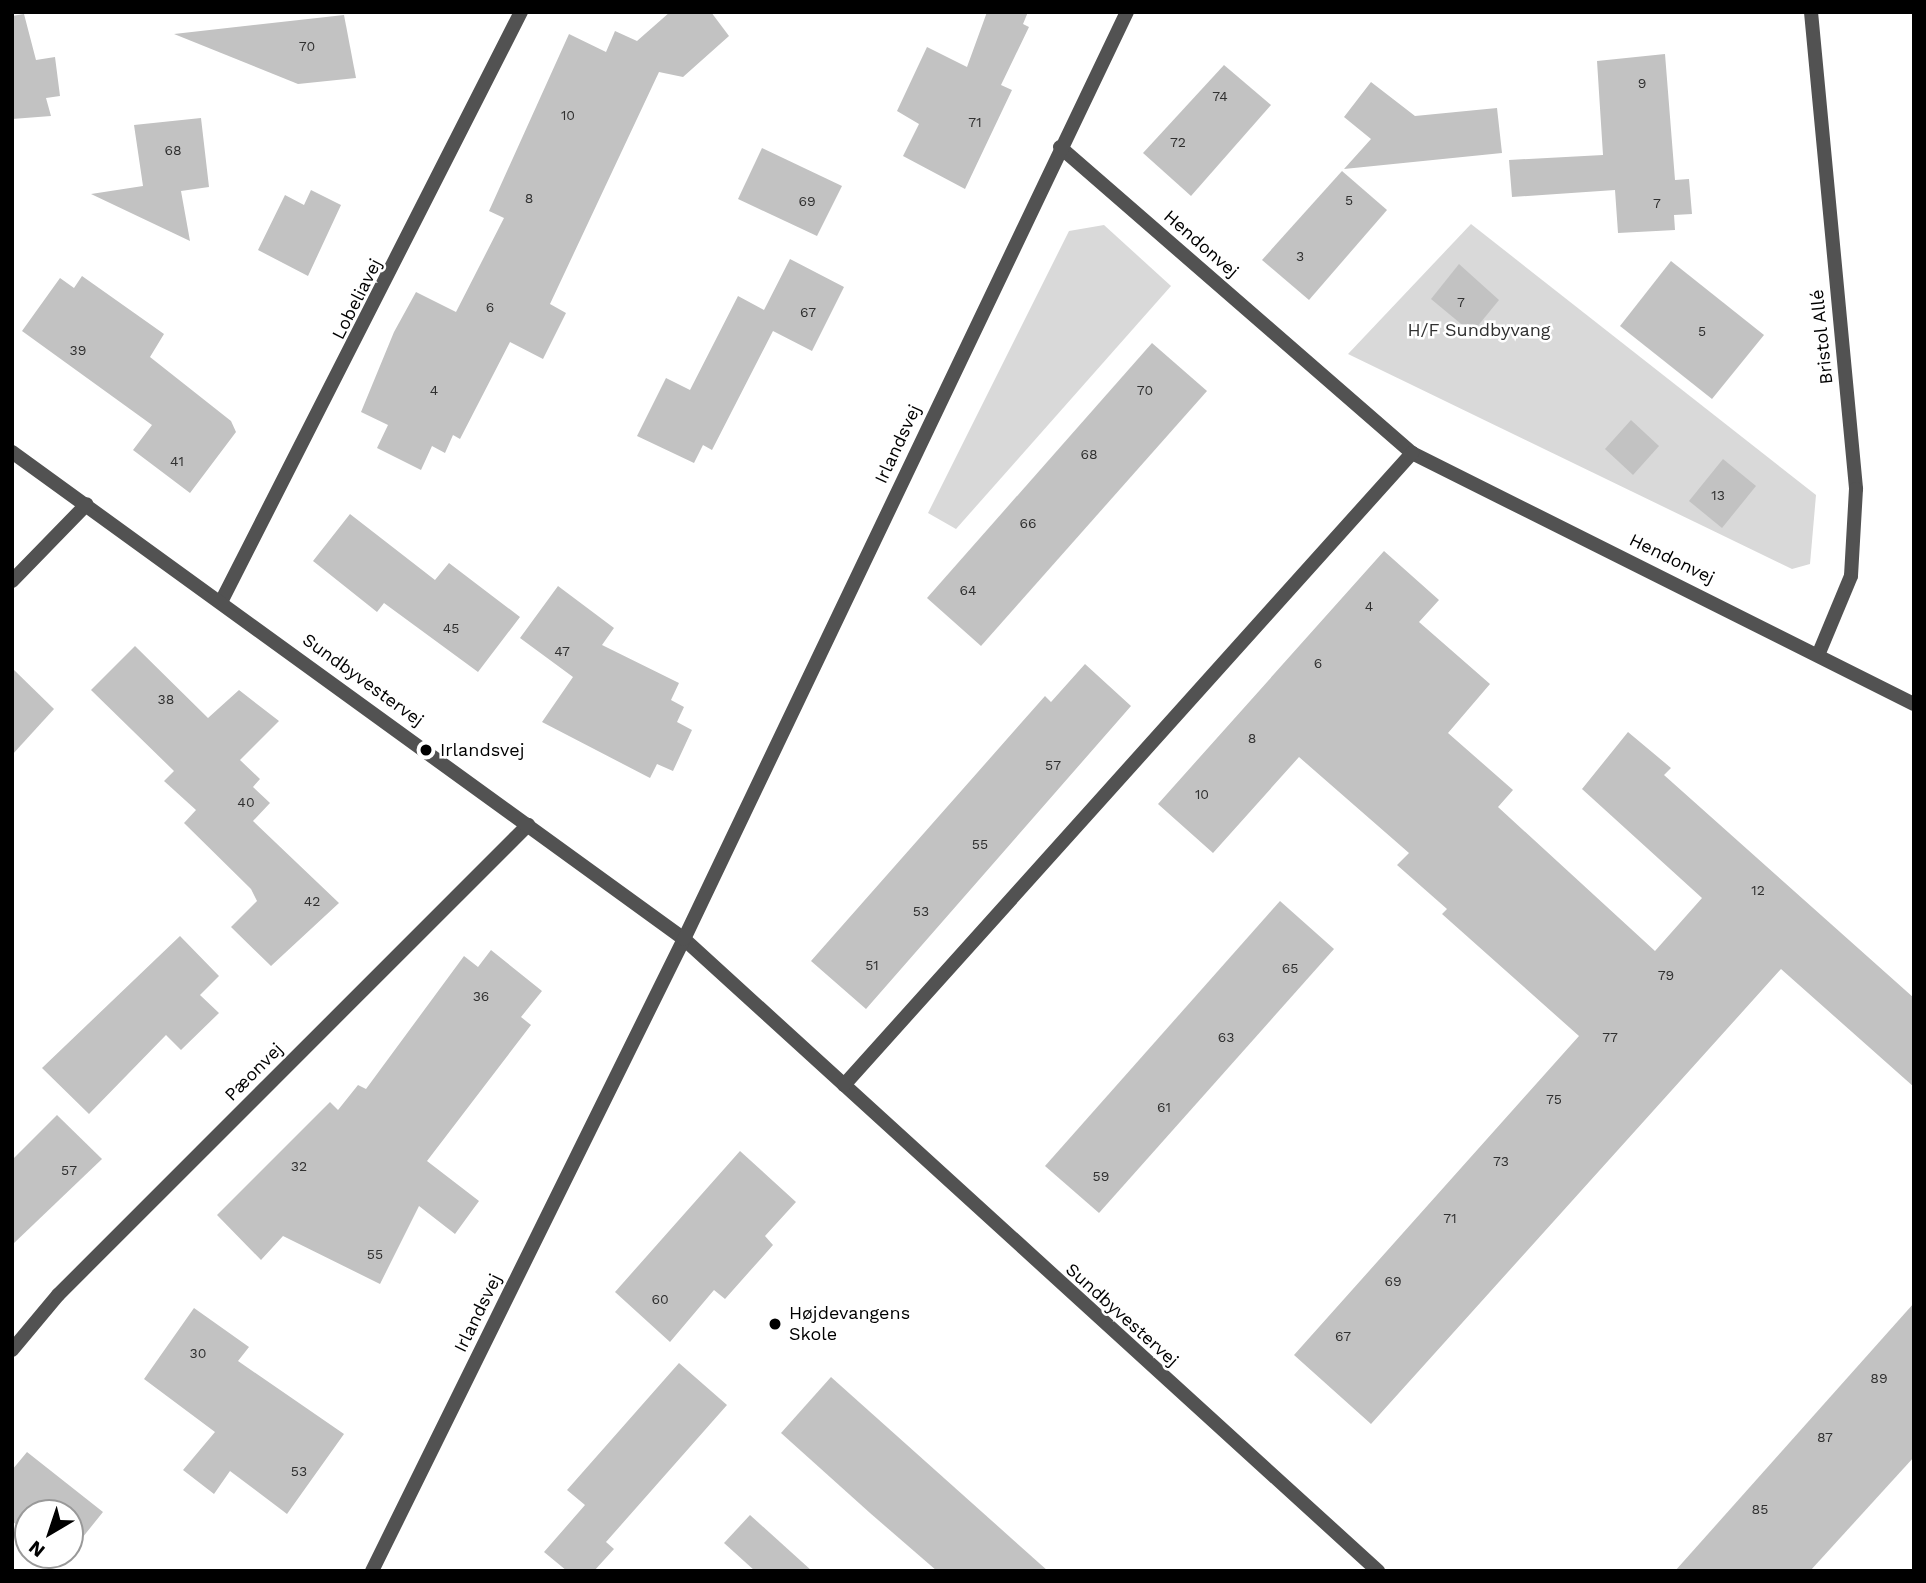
<!DOCTYPE html>
<html>
<head>
<meta charset="utf-8">
<style>
  body { margin:0 }
  #map { position:relative; width:1926px; height:1583px; overflow:hidden; background:#fff; font-family:"Work Sans",sans-serif }
  div>[style] { position:absolute }
  [style*='--x'] { left:calc(var(--x)*1px); top:calc(var(--y)*1px); width:calc(var(--w)*1px); rotate:calc(var(--a)*1deg) }
  .green>* { inset:0; background:#d9d9d9 }
  .building>* { inset:0; background:#c2c2c2 }
  .minor>* { height:14px; margin:-7px; padding:0 7px; transform-origin:7px; border-radius:7px; background:#525252 }
  .tertiary>* { height:14px; margin:-7px; padding:0 7px; transform-origin:7px; border-radius:7px; background:#525252 }
  .dots>* { width:19px; height:19px; translate:-50% -50%; box-sizing:border-box; border:4px solid #fff; border-radius:50% }
  span { translate:-50% -50%; white-space:nowrap; text-align:center; line-height:1.15; -webkit-text-stroke:5px #fff; paint-order:stroke }
  .number-label { font-size:14px; color:#303030 }
  .number-label span { -webkit-text-stroke-width:0 }
  .street-label { font-size:18px; color:#000 }
  .park-label { font-size:18px; color:#303030 }
  .poi-label { font-size:18px; color:#000 }
  .left { translate:0 -50%; text-align:left }
  .frame { position:absolute; inset:0; border:14px solid #000; pointer-events:none }
  .north { position:absolute; left:14px; top:1499px; width:70px; height:70px; box-sizing:border-box; background:#fff; border:2px solid #999; border-radius:50%; rotate:219deg; font-size:19px; font-weight:700; line-height:28px; text-align:center; color:#000 }
  .north::after { content:''; display:block; margin:auto; width:24px; height:32px; background:#000; clip-path:polygon(50% 0,100% 100%,50% 72%,0 100%) }
</style>
</head>
<body>
<div id="map">
  <div class="green">
    <div style="clip-path:polygon(1471px 224px,1816px 495px,1810px 564px,1792px 569px,1348px 354px)"></div>
    <div style="clip-path:polygon(1104px 225px,1171px 286px,956px 529px,928px 513px,1069px 231px)"></div>
  </div>
  <div class="building">
    <div style="clip-path:polygon(670px 12px,711px 12px,729px 36px,683px 77px,659px 72px,550px 304px,566px 313px,543px 359px,510px 342px,460px 439px,453px 435px,445px 453px,432px 446px,421px 470px,377px 448px,388px 425px,361px 412px,394px 332px,416px 292px,456px 312px,504px 218px,489px 211px,569px 34px,606px 52px,615px 31px,637px 41px)"></div>
    <div style="clip-path:polygon(987px 12px,1028px 12px,1023px 24px,1029px 27px,1001px 85px,1012px 90px,965px 189px,903px 156px,919px 124px,897px 111px,927px 47px,967px 67px)"></div>
    <div style="clip-path:polygon(24px 14px,36px 60px,55px 57px,60px 96px,46px 98px,51px 116px,12px 119px,12px 16px)"></div>
    <div style="clip-path:polygon(344px 15px,356px 78px,298px 84px,174px 34px)"></div>
    <div style="clip-path:polygon(1665px 54px,1675px 180px,1689px 179px,1692px 214px,1674px 215px,1675px 230px,1618px 233px,1615px 190px,1512px 197px,1509px 160px,1603px 155px,1597px 61px)"></div>
    <div style="clip-path:polygon(1224px 65px,1271px 105px,1191px 196px,1143px 153px)"></div>
    <div style="clip-path:polygon(1371px 82px,1415px 116px,1497px 108px,1502px 153px,1344px 169px,1371px 139px,1344px 117px)"></div>
    <div style="clip-path:polygon(201px 118px,209px 187px,181px 191px,190px 241px,91px 194px,143px 186px,134px 125px)"></div>
    <div style="clip-path:polygon(762px 148px,842px 186px,817px 236px,738px 199px)"></div>
    <div style="clip-path:polygon(1342px 171px,1387px 210px,1309px 300px,1262px 260px)"></div>
    <div style="clip-path:polygon(311px 190px,341px 205px,308px 276px,258px 250px,285px 195px,304px 205px)"></div>
    <div style="clip-path:polygon(790px 259px,844px 287px,812px 351px,773px 331px,712px 450px,703px 445px,694px 463px,637px 436px,666px 378px,690px 390px,738px 296px,764px 310px)"></div>
    <div style="clip-path:polygon(1671px 261px,1764px 335px,1712px 399px,1620px 326px)"></div>
    <div style="clip-path:polygon(1459px 264px,1499px 300px,1472px 333px,1431px 299px)"></div>
    <div style="clip-path:polygon(82px 276px,164px 334px,150px 357px,231px 421px,236px 432px,190px 493px,133px 450px,152px 425px,22px 331px,60px 278px,74px 288px)"></div>
    <div style="clip-path:polygon(1152px 343px,1207px 391px,981px 646px,927px 598px)"></div>
    <div style="clip-path:polygon(1631px 420px,1659px 446px,1633px 475px,1605px 449px)"></div>
    <div style="clip-path:polygon(1723px 459px,1756px 486px,1722px 528px,1689px 501px)"></div>
    <div style="clip-path:polygon(350px 514px,435px 580px,449px 563px,520px 617px,478px 672px,384px 603px,377px 612px,313px 561px)"></div>
    <div style="clip-path:polygon(1384px 551px,1439px 600px,1419px 622px,1490px 684px,1448px 733px,1513px 790px,1498px 807px,1655px 951px,1702px 898px,1582px 789px,1628px 732px,1671px 768px,1664px 775px,1914px 998px,1914px 1087px,1781px 969px,1371px 1424px,1294px 1355px,1579px 1036px,1442px 914px,1447px 909px,1397px 865px,1409px 853px,1299px 757px,1213px 853px,1158px 804px)"></div>
    <div style="clip-path:polygon(558px 586px,614px 628px,602px 645px,679px 683px,671px 700px,684px 707px,677px 722px,692px 730px,673px 771px,657px 764px,650px 778px,542px 722px,573px 677px,520px 638px)"></div>
    <div style="clip-path:polygon(135px 646px,208px 718px,239px 690px,279px 721px,240px 760px,260px 779px,253px 787px,270px 803px,253px 821px,339px 903px,271px 966px,231px 927px,257px 901px,251px 889px,184px 823px,196px 810px,164px 781px,174px 771px,91px 690px)"></div>
    <div style="clip-path:polygon(1085px 664px,1131px 706px,866px 1009px,811px 961px,1045px 696px,1051px 702px)"></div>
    <div style="clip-path:polygon(12px 668px,54px 709px,12px 755px)"></div>
    <div style="clip-path:polygon(1280px 901px,1334px 949px,1099px 1213px,1045px 1166px)"></div>
    <div style="clip-path:polygon(180px 936px,219px 976px,200px 995px,219px 1013px,181px 1050px,166px 1035px,89px 1114px,42px 1068px)"></div>
    <div style="clip-path:polygon(491px 950px,542px 991px,521px 1017px,531px 1025px,427px 1161px,479px 1201px,455px 1234px,419px 1206px,380px 1284px,283px 1236px,261px 1260px,217px 1215px,330px 1102px,338px 1110px,358px 1085px,366px 1089px,464px 956px,478px 967px)"></div>
    <div style="clip-path:polygon(57px 1115px,102px 1159px,12px 1245px,12px 1160px)"></div>
    <div style="clip-path:polygon(740px 1151px,796px 1202px,765px 1236px,773px 1245px,725px 1299px,714px 1290px,670px 1342px,615px 1292px)"></div>
    <div style="clip-path:polygon(1914px 1303px,1914px 1457px,1810px 1571px,1675px 1571px)"></div>
    <div style="clip-path:polygon(194px 1308px,249px 1347px,238px 1361px,344px 1434px,287px 1514px,230px 1471px,214px 1494px,183px 1470px,215px 1432px,144px 1379px)"></div>
    <div style="clip-path:polygon(679px 1363px,727px 1405px,606px 1542px,614px 1549px,594px 1571px,567px 1571px,544px 1552px,585px 1505px,567px 1490px)"></div>
    <div style="clip-path:polygon(831px 1377px,1048px 1571px,937px 1571px,870px 1513px,781px 1433px)"></div>
    <div style="clip-path:polygon(27px 1452px,103px 1512px,70px 1553px,70px 1513px,28px 1513px,28px 1534px,12px 1521px,12px 1470px)"></div>
    <div style="clip-path:polygon(750px 1515px,812px 1571px,755px 1571px,724px 1543px)"></div>
  </div>
  <div class="minor">
    <div style="--x:1811;--y:12;--w:479;--a:84.6"></div>
    <div style="--x:1856;--y:489;--w:87;--a:93.3"></div>
    <div style="--x:1851;--y:576;--w:83;--a:112.6"></div>
    <div style="--x:1060;--y:147;--w:466;--a:41"></div>
    <div style="--x:1412;--y:453;--w:561;--a:26.57"></div>
    <div style="--x:12;--y:581;--w:107;--a:-45.8"></div>
    <div style="--x:222;--y:600;--w:660;--a:-63.05"></div>
    <div style="--x:684;--y:939;--w:939;--a:42.32"></div>
    <div style="--x:844;--y:1085;--w:850;--a:-48.05"></div>
    <div style="--x:12;--y:1350;--w:72;--a:-50.1"></div>
    <div style="--x:58;--y:1295;--w:665;--a:-45"></div>
  </div>
  <div class="tertiary">
    <div style="--x:12;--y:452;--w:830;--a:35.93"></div>
    <div style="--x:372;--y:1571;--w:705;--a:-63.73"></div>
    <div style="--x:684;--y:939;--w:1027;--a:-64.46"></div>
  </div>
  <div class="dots">
    <div style="left:426px;top:750px;background:#000"></div>
    <div style="left:775px;top:1324px;background:#000"></div>
  </div>
  <div class="number-label">
    <span style="left:307px;top:46px">70</span>
    <span style="left:1642px;top:83px">9</span>
    <span style="left:1220px;top:96px">74</span>
    <span style="left:568px;top:115px">10</span>
    <span style="left:975px;top:122px">71</span>
    <span style="left:1178px;top:142px">72</span>
    <span style="left:173px;top:150px">68</span>
    <span style="left:529px;top:198px">8</span>
    <span style="left:1349px;top:200px">5</span>
    <span style="left:807px;top:201px">69</span>
    <span style="left:1657px;top:203px">7</span>
    <span style="left:1300px;top:256px">3</span>
    <span style="left:1461px;top:302px">7</span>
    <span style="left:490px;top:307px">6</span>
    <span style="left:808px;top:312px">67</span>
    <span style="left:1702px;top:331px">5</span>
    <span style="left:78px;top:350px">39</span>
    <span style="left:434px;top:390px">4</span>
    <span style="left:1145px;top:390px">70</span>
    <span style="left:1089px;top:454px">68</span>
    <span style="left:177px;top:461px">41</span>
    <span style="left:1718px;top:495px">13</span>
    <span style="left:1028px;top:523px">66</span>
    <span style="left:968px;top:590px">64</span>
    <span style="left:1369px;top:606px">4</span>
    <span style="left:451px;top:628px">45</span>
    <span style="left:562px;top:651px">47</span>
    <span style="left:1318px;top:663px">6</span>
    <span style="left:166px;top:699px">38</span>
    <span style="left:1252px;top:738px">8</span>
    <span style="left:1053px;top:765px">57</span>
    <span style="left:1202px;top:794px">10</span>
    <span style="left:246px;top:802px">40</span>
    <span style="left:980px;top:844px">55</span>
    <span style="left:1758px;top:890px">12</span>
    <span style="left:312px;top:901px">42</span>
    <span style="left:921px;top:911px">53</span>
    <span style="left:872px;top:965px">51</span>
    <span style="left:1290px;top:968px">65</span>
    <span style="left:1666px;top:975px">79</span>
    <span style="left:481px;top:996px">36</span>
    <span style="left:1226px;top:1037px">63</span>
    <span style="left:1610px;top:1037px">77</span>
    <span style="left:1554px;top:1099px">75</span>
    <span style="left:1164px;top:1107px">61</span>
    <span style="left:1501px;top:1161px">73</span>
    <span style="left:299px;top:1166px">32</span>
    <span style="left:69px;top:1170px">57</span>
    <span style="left:1101px;top:1176px">59</span>
    <span style="left:1450px;top:1218px">71</span>
    <span style="left:375px;top:1254px">55</span>
    <span style="left:1393px;top:1281px">69</span>
    <span style="left:660px;top:1299px">60</span>
    <span style="left:1343px;top:1336px">67</span>
    <span style="left:198px;top:1353px">30</span>
    <span style="left:1879px;top:1378px">89</span>
    <span style="left:1825px;top:1437px">87</span>
    <span style="left:299px;top:1471px">53</span>
    <span style="left:1760px;top:1509px">85</span>
  </div>
  <div class="street-label">
    <span style="left:1201px;top:244px;rotate:41deg">Hendonvej</span>
    <span style="left:357px;top:299px;rotate:-63deg">Lobeliavej</span>
    <span style="left:1822px;top:337px;rotate:-96deg">Bristol Allé</span>
    <span style="left:898px;top:444px;rotate:-65deg">Irlandsvej</span>
    <span style="left:1672px;top:559px;rotate:26deg">Hendonvej</span>
    <span style="left:363px;top:680px;rotate:36deg">Sundbyvestervej</span>
    <span style="left:254px;top:1072px;rotate:-45deg">Pæonvej</span>
    <span style="left:478px;top:1313px;rotate:-64deg">Irlandsvej</span>
    <span style="left:1122px;top:1315px;rotate:42deg">Sundbyvestervej</span>
  </div>
  <div class="park-label">
    <span style="left:1479px;top:330px">H/F Sundbyvang</span>
  </div>
  <div class="poi-label">
    <span class="left" style="left:440px;top:750px">Irlandsvej</span>
    <span class="left" style="left:789px;top:1324px">Højdevangens<br>Skole</span>
  </div>
  <div class="frame"></div>
  <div class="north">N</div>
</div>
</body>
</html>
